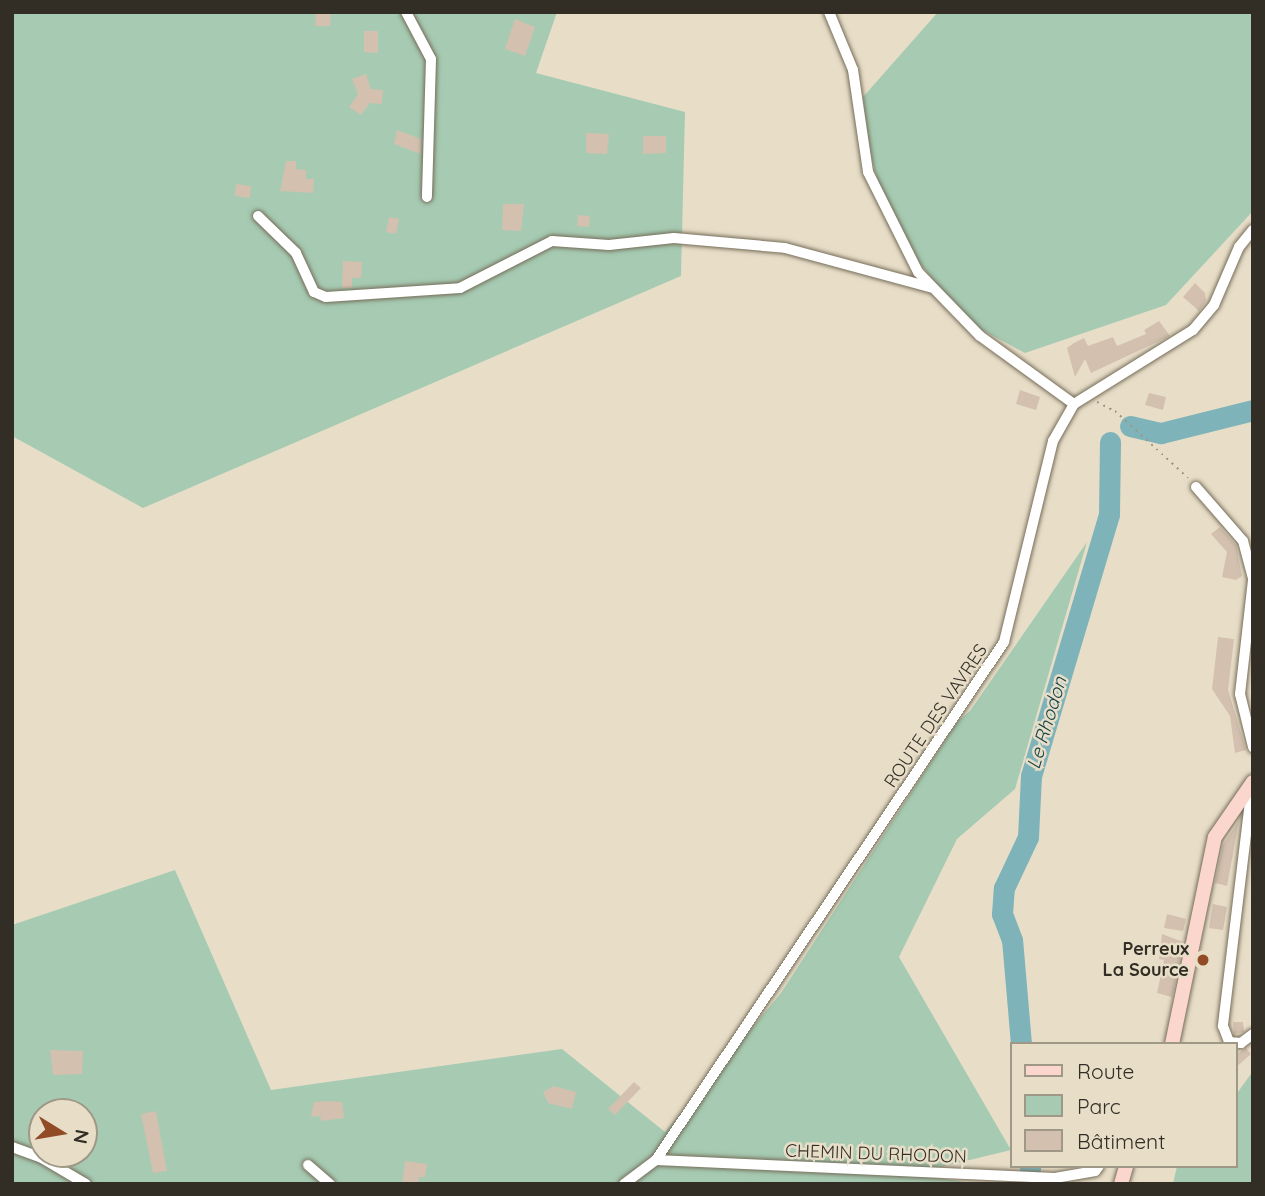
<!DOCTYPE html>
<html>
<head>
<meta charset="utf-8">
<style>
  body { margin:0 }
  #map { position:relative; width:1265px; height:1196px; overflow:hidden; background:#e8dec8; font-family:Quicksand,sans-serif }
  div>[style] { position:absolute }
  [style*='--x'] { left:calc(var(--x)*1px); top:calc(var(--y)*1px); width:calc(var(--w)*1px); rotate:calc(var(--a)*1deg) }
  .green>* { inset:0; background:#a6cbb2 }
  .river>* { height:21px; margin:-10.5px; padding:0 10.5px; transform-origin:10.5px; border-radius:10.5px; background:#7fb3ba }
  .building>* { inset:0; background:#d3c0af }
  .path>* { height:2px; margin-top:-1px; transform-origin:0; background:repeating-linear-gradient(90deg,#9d9686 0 2px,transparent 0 7px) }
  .roads { filter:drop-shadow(0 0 2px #766d5a) drop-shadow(0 0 2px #766d5a) }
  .street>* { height:10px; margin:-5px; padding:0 5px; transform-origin:5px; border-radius:5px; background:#fff }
  .secondary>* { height:14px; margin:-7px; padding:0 7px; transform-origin:7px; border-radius:7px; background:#fad6cc }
  .dots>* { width:19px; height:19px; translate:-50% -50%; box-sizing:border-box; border:4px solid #e8dec8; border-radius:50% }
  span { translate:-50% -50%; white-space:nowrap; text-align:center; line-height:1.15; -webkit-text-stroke:5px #e8dec8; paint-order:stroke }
  .street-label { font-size:18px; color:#322e26 }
  .poi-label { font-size:18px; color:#322e26; font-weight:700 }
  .right { translate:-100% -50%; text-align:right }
  .water-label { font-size:19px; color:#114147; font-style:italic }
  .frame { position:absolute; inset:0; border:14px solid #322e26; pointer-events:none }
  .legend { position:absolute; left:1010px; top:1042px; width:228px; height:126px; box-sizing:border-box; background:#e8dec8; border:2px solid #9f9887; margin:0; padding:9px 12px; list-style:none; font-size:21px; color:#322e26 }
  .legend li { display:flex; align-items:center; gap:14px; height:35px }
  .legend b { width:35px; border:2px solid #9f9887 }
  .north { position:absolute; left:28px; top:1098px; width:70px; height:70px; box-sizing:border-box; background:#e8dec8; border:2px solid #9f9887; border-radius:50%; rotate:101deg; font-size:19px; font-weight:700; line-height:28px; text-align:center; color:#322e26 }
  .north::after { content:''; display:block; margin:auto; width:24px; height:32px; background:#924c25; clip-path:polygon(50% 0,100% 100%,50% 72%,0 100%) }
</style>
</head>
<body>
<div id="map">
  <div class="green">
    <div style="clip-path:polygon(12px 12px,557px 12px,536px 73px,685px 112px,681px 276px,143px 508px,12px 436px)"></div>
    <div style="clip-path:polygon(938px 12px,1253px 12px,1253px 211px,1166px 305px,1025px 353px,969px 323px,888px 225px,867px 139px,863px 97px)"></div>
    <div style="clip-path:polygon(evenodd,1087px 542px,1015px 789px,957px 839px,899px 957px,1011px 1150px,912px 1174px,979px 1184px,12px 1184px,12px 925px,175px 870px,271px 1090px,562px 1049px,665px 1132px,781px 993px,957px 722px,970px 711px,1087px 542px,42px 1112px,84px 1112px,84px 1154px,42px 1154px,42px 1112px)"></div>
    <div style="clip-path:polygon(1253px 1071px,1253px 1184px,1173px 1184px,1177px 1166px,1235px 1166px,1235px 1096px)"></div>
  </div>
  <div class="river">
    <div style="--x:1130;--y:426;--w:32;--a:13"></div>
    <div style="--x:1161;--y:433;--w:95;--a:-14"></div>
    <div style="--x:1021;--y:1044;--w:104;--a:-94.9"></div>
    <div style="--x:1012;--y:940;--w:28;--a:-111"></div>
    <div style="--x:1002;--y:914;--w:26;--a:-86"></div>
    <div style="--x:1004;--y:888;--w:56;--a:-64.8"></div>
    <div style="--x:1028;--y:837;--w:61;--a:-87.2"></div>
    <div style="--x:1031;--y:776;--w:273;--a:-73.4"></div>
    <div style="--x:1109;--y:514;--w:72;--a:-89.2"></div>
    <div style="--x:1030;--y:1166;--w:3;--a:90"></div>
  </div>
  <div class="building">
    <div style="clip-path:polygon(316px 12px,331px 12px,330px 26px,315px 26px)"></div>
    <div style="clip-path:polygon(515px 19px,535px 27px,525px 56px,505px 49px)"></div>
    <div style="clip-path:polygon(364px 31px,378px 31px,378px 53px,364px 52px)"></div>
    <div style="clip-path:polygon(366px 74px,371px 89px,383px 90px,382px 104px,370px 103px,361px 115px,349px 107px,358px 94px,352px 79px)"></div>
    <div style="clip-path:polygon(397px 130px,421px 139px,421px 154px,394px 144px)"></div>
    <div style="clip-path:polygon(586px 133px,609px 134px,607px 154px,586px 153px)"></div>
    <div style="clip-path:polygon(643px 136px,666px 136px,666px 153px,643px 154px)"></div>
    <div style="clip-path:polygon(286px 161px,296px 161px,296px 169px,306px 170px,306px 179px,314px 179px,313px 193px,280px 191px)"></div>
    <div style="clip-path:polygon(236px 184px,251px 186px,250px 198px,235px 196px)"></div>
    <div style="clip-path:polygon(503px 204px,524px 204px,521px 231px,502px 230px)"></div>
    <div style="clip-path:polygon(578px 215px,590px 216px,589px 227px,577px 226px)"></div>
    <div style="clip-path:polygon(389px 217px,399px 219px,396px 234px,386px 232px)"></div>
    <div style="clip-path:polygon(343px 261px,362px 262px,361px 278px,352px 278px,352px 288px,342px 288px)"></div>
    <div style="clip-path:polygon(1195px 283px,1205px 293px,1206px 301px,1199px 311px,1183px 297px)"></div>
    <div style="clip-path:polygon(1159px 321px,1170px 336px,1091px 373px,1085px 359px,1075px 377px,1067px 348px,1074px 343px,1084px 338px,1088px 346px,1113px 337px,1117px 346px,1146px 334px,1144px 330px)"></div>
    <div style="clip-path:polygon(1020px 390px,1040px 397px,1036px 410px,1016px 404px)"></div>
    <div style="clip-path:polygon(1149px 393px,1166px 397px,1163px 410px,1145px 405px)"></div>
    <div style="clip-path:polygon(1220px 527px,1236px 545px,1242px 576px,1236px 580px,1222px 577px,1227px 552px,1211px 534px)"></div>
    <div style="clip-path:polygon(1218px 637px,1234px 639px,1228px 690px,1246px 750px,1235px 753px,1230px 716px,1212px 689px)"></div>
    <div style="clip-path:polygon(1239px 821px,1227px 886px,1215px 883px,1223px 845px)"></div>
    <div style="clip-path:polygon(1213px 904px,1227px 907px,1223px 930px,1209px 928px)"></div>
    <div style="clip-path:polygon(1167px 914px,1186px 919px,1183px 931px,1164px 928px)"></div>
    <div style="clip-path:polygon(1162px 934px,1183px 942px,1172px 997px,1157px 993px,1164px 960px,1159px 959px)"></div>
    <div style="clip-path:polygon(1233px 1022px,1243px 1022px,1244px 1032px,1234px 1034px)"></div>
    <div style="clip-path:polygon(1246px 1048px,1251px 1054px,1235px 1068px,1235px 1055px)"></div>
    <div style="clip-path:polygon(50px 1050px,83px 1051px,82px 1074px,53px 1075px)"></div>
    <div style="clip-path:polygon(634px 1082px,641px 1088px,615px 1115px,608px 1109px)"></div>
    <div style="clip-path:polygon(554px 1086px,576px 1092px,572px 1109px,548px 1103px,543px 1092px)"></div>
    <div style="clip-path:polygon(328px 1101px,342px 1102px,344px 1118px,321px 1121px,320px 1116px,311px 1117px,314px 1102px)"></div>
    <div style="clip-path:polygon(156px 1111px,167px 1171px,153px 1173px,141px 1114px)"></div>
    <div style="clip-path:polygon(405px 1161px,427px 1164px,425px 1177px,419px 1177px,418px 1184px,402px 1184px)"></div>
  </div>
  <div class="path">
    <div style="--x:1097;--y:402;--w:20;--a:27"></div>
    <div style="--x:1115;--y:411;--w:99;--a:42.5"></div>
  </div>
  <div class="roads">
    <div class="street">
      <div style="--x:406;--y:12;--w:53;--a:62"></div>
      <div style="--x:431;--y:59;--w:138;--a:91.7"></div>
      <div style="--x:829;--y:12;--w:63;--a:67.5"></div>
      <div style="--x:853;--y:70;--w:103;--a:81.6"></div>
      <div style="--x:868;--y:172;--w:112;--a:63.4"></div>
      <div style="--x:918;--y:272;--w:89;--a:45.9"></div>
      <div style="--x:980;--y:336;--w:116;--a:35.9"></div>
      <div style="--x:258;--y:216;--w:53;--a:44.2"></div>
      <div style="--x:296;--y:253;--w:43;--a:65.2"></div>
      <div style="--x:314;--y:292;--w:13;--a:23"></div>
      <div style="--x:326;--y:297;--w:134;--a:-3.8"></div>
      <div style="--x:460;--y:288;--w:103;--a:-27.1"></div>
      <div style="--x:552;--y:241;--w:57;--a:4"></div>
      <div style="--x:609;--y:245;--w:65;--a:-6.1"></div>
      <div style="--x:674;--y:238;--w:111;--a:5.1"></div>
      <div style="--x:785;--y:248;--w:153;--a:15.1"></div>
      <div style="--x:1196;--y:487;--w:72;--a:49"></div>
      <div style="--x:1243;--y:541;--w:39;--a:75"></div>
      <div style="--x:1253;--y:580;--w:115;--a:96.5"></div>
      <div style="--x:1240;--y:694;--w:55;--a:76.2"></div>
      <div style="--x:1252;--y:785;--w:243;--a:96.9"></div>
      <div style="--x:1223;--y:1026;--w:17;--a:69"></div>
      <div style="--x:1229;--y:1042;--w:12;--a:5"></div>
      <div style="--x:1241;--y:1043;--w:15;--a:-37"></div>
      <div style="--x:12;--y:1147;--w:30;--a:20"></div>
      <div style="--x:40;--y:1157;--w:53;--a:30.4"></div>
      <div style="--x:656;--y:1160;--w:399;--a:2.6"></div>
      <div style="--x:1055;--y:1178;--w:41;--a:-9.9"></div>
      <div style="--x:1095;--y:1171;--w:6;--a:-51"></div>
      <div style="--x:308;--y:1165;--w:29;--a:41"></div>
      <div style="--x:624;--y:1184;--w:40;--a:-37"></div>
      <div style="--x:656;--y:1160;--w:624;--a:-56.11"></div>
      <div style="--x:1004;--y:642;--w:207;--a:-76.3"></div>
      <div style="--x:1053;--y:441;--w:43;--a:-60.4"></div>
      <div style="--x:1074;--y:404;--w:140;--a:-31.9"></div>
      <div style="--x:1193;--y:330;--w:33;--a:-50"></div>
      <div style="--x:1214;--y:305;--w:63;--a:-66.7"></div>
      <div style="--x:1239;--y:247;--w:22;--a:-51"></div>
    </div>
    <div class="secondary">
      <div style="--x:1172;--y:1044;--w:211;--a:-78.3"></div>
      <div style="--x:1215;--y:837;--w:67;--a:-55.4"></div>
      <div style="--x:1121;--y:1184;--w:19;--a:-74"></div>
    </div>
  </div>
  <div class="dots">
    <div style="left:1203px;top:960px;background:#924c25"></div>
  </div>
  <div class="street-label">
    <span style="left:936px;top:716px;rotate:-56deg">ROUTE DES VAVRES</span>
    <span style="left:876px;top:1154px;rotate:2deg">CHEMIN DU RHODON</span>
  </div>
  <div class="poi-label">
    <span class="right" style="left:1189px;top:960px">Perreux<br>La Source</span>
  </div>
  <div class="water-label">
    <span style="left:1047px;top:723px;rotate:-73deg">Le Rhodon</span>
  </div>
  <div class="frame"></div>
  <ul class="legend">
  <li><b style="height:9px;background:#fad6cc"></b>Route</li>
  <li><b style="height:19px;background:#a6cbb2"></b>Parc</li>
  <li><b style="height:19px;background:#d3c0af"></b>Bâtiment</li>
  </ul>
  <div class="north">N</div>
</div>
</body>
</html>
